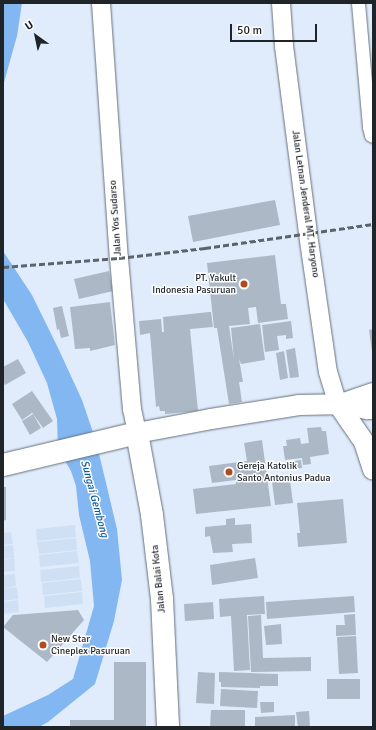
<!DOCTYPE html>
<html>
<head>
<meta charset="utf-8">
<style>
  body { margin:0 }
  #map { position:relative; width:376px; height:730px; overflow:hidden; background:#e0ecfb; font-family:Signika,sans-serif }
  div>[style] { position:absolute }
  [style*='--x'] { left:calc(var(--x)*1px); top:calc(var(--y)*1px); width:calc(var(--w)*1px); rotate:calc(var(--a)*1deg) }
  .built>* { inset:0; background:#cfe0f4 }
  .water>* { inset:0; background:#82b7f2 }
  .building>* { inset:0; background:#acb8c6 }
  .roads { filter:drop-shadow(0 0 1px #65707c) drop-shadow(0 0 1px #65707c) }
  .street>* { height:13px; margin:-6.5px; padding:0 6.5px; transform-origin:6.5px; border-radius:6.5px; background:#fff }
  .secondary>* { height:18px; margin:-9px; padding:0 9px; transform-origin:9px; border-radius:9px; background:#fff }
  .primary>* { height:20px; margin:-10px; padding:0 10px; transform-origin:10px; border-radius:10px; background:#fff }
  .highway>* { height:22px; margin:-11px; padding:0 11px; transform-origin:11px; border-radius:11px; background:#fff }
  .rail>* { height:3px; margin-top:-1.5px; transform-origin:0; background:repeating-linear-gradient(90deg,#5b636b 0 6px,transparent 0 9px) }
  .dots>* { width:11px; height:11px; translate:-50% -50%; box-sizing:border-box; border:2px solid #fff; border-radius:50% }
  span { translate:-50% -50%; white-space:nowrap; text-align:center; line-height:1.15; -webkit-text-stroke:3px #fff; paint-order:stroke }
  .street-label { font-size:10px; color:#1f2429 }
  .poi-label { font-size:10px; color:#1f2429 }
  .right { translate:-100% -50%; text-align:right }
  .left { translate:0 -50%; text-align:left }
  .water-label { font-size:11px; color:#0c599e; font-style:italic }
  .frame { position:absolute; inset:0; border:4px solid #1f2429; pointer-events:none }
  .north { position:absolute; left:16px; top:16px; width:40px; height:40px; -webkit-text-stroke:3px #fff; paint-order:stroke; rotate:327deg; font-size:11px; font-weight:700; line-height:16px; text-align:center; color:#1f2429 }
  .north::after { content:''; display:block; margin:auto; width:14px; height:18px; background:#1f2429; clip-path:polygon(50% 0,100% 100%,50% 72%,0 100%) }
  .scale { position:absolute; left:230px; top:24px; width:87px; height:18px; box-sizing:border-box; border:2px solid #1f2429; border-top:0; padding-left:5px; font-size:12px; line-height:14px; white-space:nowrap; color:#1f2429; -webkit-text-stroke:3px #fff; paint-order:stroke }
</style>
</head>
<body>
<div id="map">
  <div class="built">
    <div style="clip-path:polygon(75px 525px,76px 537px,37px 541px,36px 529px)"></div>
    <div style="clip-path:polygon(11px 532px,13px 544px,3px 545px,3px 533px)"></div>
    <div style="clip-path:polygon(76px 538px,77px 550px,39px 554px,37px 542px)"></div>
    <div style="clip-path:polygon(13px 545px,14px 558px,3px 559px,3px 546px)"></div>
    <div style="clip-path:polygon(77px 551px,79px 563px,40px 567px,39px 555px)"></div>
    <div style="clip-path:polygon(14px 558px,15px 571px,3px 572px,3px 560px)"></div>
    <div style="clip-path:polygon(79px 566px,80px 578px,41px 582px,40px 570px)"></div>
    <div style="clip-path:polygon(15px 574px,16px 586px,3px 588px,3px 575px)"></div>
    <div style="clip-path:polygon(81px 579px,82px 591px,43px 595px,42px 583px)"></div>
    <div style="clip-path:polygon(17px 587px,18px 599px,3px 601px,3px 588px)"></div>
    <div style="clip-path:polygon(82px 592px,83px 604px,45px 608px,44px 596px)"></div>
    <div style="clip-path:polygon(18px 600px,19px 612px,3px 614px,3px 602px)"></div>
  </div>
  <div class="water">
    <div style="clip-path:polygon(3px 3px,22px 3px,17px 36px,3px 86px)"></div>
    <div style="clip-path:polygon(3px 251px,32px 295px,59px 350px,82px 400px,96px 441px,117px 529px,122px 580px,114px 621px,95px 684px,48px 722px,39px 727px,3px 727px,3px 716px,48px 695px,73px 679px,94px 606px,90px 561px,79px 515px,76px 486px,71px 471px,58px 449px,57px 419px,47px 383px,28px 342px,3px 299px)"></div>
  </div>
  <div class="building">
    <div style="clip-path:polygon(275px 200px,280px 225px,193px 242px,188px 216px)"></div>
    <div style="clip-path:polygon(275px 255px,281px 304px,286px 304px,288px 319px,258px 323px,256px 307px,248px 308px,250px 324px,229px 326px,234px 360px,231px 328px,260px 324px,265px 360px,241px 364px,239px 359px,243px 382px,239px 382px,242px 402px,229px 404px,217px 328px,214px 328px,207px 263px)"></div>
    <div style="clip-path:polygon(109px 271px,113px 291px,79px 299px,74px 279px)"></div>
    <div style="clip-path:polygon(110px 302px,115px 345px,90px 351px,90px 348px,75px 349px,70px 307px)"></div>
    <div style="clip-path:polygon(62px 306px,69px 336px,61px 338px,59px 329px,57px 330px,53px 308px)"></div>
    <div style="clip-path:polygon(209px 312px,211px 312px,213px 327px,190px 329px,198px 411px,165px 414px,165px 411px,160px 411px,159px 406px,156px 407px,150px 333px,140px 335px,139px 321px,161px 319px,162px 332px,164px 332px,163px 317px)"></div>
    <div style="clip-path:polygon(291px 321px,293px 338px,286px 339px,286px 335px,277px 336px,279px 350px,265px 352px,262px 325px)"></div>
    <div style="clip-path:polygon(373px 329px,373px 352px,372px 352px,369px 330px)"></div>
    <div style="clip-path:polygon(295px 348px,299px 377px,290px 378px,286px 350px)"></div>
    <div style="clip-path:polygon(284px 351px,288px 378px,280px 380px,276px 353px)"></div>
    <div style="clip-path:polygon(18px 359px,26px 373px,5px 385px,3px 381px,3px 367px)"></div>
    <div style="clip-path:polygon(32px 391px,53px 421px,43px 428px,31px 411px,32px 413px,22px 420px,12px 404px)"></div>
    <div style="clip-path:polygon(33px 414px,41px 428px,30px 435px,22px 421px)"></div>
    <div style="clip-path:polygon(321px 427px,322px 431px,326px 431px,329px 454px,310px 457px,311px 464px,303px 465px,302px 458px,285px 460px,283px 446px,287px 446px,286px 440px,300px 438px,301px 444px,309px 443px,307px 428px)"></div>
    <div style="clip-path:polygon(262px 440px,271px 506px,196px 514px,193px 489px,236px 484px,236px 480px,212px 483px,209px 466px,247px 461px,244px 443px)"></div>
    <div style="clip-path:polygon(301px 460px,302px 468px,289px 470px,288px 462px)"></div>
    <div style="clip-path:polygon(290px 480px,293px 503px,275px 505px,272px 482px)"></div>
    <div style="clip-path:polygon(3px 487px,6px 487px,6px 520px,3px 521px)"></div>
    <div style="clip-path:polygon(343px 499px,347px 543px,298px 547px,297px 533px,300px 533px,297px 503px)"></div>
    <div style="clip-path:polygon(235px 518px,235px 525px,251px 524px,252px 543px,232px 544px,233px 552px,213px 553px,210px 536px,205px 537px,205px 527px,226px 525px,226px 519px)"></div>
    <div style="clip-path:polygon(255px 558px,258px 578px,212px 585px,210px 565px)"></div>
    <div style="clip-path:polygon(264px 596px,265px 614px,247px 615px,250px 670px,234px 671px,231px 616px,220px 617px,219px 599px)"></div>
    <div style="clip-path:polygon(354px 596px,355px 612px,267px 619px,266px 602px)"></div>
    <div style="clip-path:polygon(213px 602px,214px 619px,185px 621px,184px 604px)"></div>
    <div style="clip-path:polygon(78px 610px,84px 620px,47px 662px,3px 627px,13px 615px)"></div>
    <div style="clip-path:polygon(355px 614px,356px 635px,336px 636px,336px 625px,345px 625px,344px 615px)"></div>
    <div style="clip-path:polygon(261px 615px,263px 658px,311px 657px,311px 671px,251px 672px,248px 616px)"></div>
    <div style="clip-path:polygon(281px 624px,282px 644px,266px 645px,264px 626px)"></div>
    <div style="clip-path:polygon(356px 636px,358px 673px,339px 674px,337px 637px)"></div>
    <div style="clip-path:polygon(114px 662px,146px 662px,146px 727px,70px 727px,70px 720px,114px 720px)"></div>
    <div style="clip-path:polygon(198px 672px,215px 673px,214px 704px,196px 703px)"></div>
    <div style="clip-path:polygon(219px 672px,278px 674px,278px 686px,260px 686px,260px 688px,221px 687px,221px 682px,219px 682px)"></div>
    <div style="clip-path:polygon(327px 679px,360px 679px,360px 699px,327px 699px)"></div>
    <div style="clip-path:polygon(221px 689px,258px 691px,257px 708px,220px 706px)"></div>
    <div style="clip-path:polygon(260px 702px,274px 702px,274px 712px,261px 713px)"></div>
    <div style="clip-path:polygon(211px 710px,245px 710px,245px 727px,210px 727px)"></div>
    <div style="clip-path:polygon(309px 711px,310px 727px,298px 727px,296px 712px)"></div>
    <div style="clip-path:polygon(295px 715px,295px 727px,255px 727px,255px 717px)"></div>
  </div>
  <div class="roads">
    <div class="street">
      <div style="--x:358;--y:3;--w:124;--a:84.9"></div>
      <div style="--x:369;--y:127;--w:8;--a:76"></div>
      <div style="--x:371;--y:135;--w:2;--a:27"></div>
    </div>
    <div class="secondary">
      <div style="--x:101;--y:3;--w:256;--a:86"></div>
      <div style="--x:119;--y:258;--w:152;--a:85.1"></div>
      <div style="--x:132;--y:409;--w:25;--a:78"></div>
      <div style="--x:281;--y:3;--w:43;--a:86"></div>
      <div style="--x:284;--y:46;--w:190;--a:82.7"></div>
      <div style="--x:308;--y:234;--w:139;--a:81.8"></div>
      <div style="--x:328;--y:372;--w:34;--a:73"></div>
      <div style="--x:338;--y:404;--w:37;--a:-19"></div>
      <div style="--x:338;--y:404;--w:30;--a:12"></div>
      <div style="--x:367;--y:410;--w:6;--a:0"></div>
    </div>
    <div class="primary">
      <div style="--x:137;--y:433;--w:75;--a:-10.7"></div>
      <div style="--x:211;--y:419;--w:89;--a:-9"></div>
      <div style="--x:299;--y:405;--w:39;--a:-1"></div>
      <div style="--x:338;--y:404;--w:46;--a:55.6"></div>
      <div style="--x:364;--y:442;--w:29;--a:72"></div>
    </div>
    <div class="highway">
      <div style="--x:3;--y:465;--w:138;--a:-13.4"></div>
      <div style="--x:137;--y:433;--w:83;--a:79.6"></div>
      <div style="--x:152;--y:515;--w:85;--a:83.2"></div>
      <div style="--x:162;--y:599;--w:128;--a:87.3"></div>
    </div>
  </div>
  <div class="rail">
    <div style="--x:3;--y:267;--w:116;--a:-4.4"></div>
    <div style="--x:119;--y:258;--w:87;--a:-6.6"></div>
    <div style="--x:205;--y:248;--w:170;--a:-8.1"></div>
  </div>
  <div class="dots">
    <div style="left:244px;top:284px;background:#b14b1e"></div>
    <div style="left:229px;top:472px;background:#b14b1e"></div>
    <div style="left:43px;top:645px;background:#b14b1e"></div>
  </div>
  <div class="street-label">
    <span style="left:305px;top:204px;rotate:82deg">Jalan Letnan Jenderal MT. Haryono</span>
    <span style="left:116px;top:218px;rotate:-94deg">Jalan Yos Sudarso</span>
    <span style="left:159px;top:579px;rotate:-96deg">Jalan Balai Kota</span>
  </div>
  <div class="poi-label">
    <span class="right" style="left:236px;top:284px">PT. Yakult<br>Indonesia Pasuruan</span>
    <span class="left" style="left:237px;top:472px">Gereja Katolik<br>Santo Antonius Padua</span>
    <span class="left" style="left:51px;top:645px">New Star<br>Cineplex Pasuruan</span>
  </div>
  <div class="water-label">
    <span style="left:94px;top:499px;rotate:75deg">Sungai Gembong</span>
  </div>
  <div class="frame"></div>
  <div class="north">U</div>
  <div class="scale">50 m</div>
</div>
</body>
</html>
